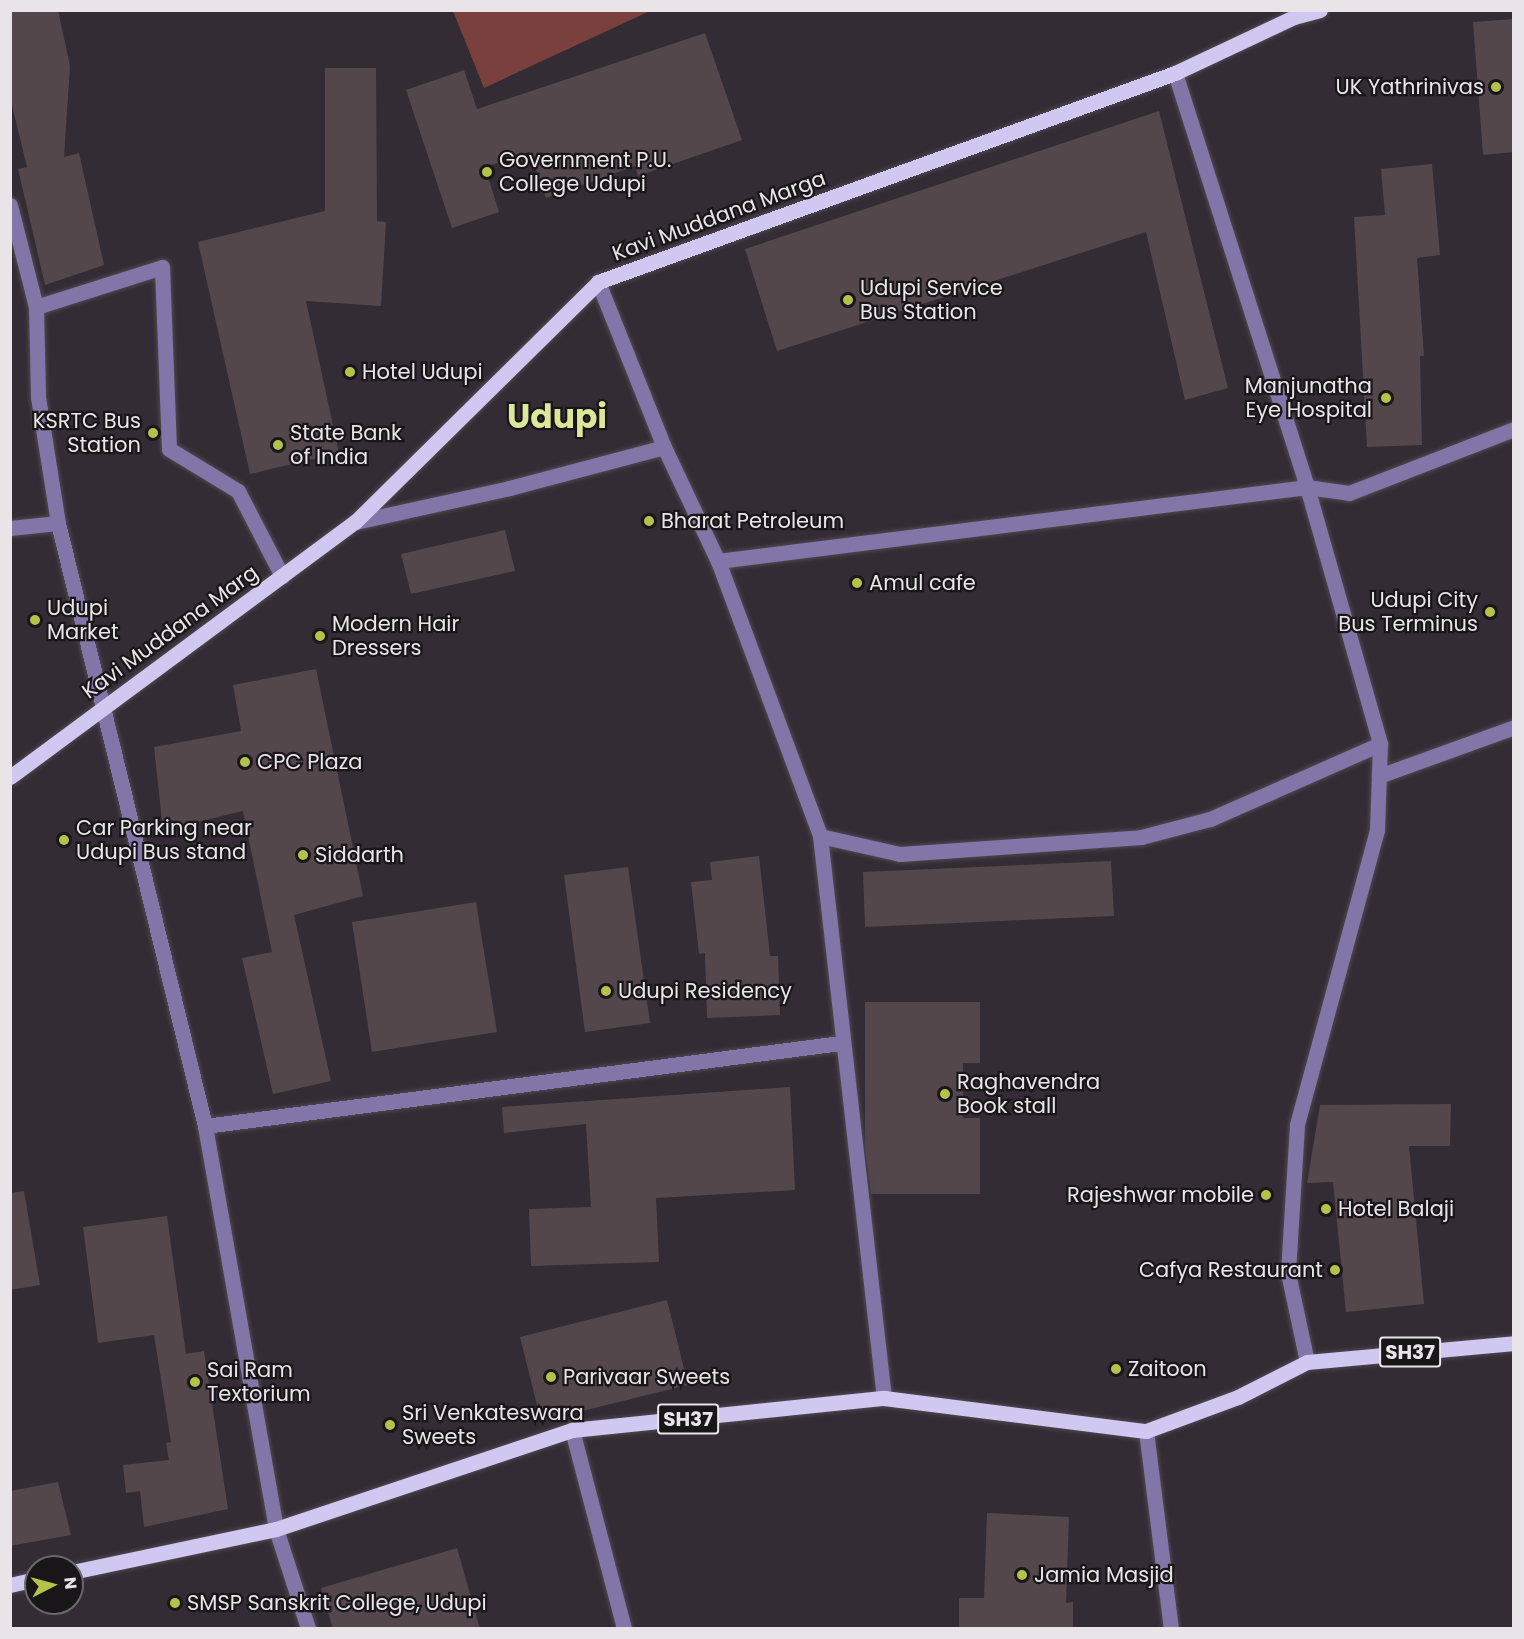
<!DOCTYPE html>
<html>
<head>
<meta charset="utf-8">
<style>
  body { margin:0 }
  #map { position:relative; width:1524px; height:1639px; overflow:hidden; background:#332c34; font-family:Poppins,sans-serif }
  div>[style] { position:absolute }
  [style*='--x'] { left:calc(var(--x)*1px); top:calc(var(--y)*1px); width:calc(var(--w)*1px); rotate:calc(var(--a)*1deg) }
  .green>* { inset:0; background:#79403d }
  .building>* { inset:0; background:#53474b }
  .roads { filter:drop-shadow(0 0 2px #504951) drop-shadow(0 0 2px #504951) }
  .minor>* { height:15px; margin:-7.5px; padding:0 7.5px; transform-origin:7.5px; border-radius:7.5px; background:#8176a7 }
  .major>* { height:15px; margin:-7.5px; padding:0 7.5px; transform-origin:7.5px; border-radius:7.5px; background:#d0c8f0 }
  .dots>* { width:16px; height:16px; translate:-50% -50%; box-sizing:border-box; border:3px solid #191619; border-radius:50% }
  span { translate:-50% -50%; white-space:nowrap; text-align:center; line-height:1.15; -webkit-text-stroke:4.5px #191619; paint-order:stroke }
  .shield-label span { padding:2px 4px; background:#191619; border:2px solid; border-radius:4px; -webkit-text-stroke-width:0 }
  .shield-label { font-size:20px; color:#e8e4e8; font-weight:700 }
  .poi-label { font-size:21px; color:#e8e4e8 }
  .right { translate:-100% -50%; text-align:right }
  .left { translate:0 -50%; text-align:left }
  .street-label { font-size:21px; color:#e8e4e8 }
  .town-label { font-size:33px; color:#dbe799; font-weight:700 }
  .frame { position:absolute; inset:0; border:12px solid #e8e4e8; pointer-events:none }
  .north { position:absolute; left:24px; top:1555px; width:60px; height:60px; box-sizing:border-box; background:#191619; border:2px solid #6c686c; border-radius:50%; rotate:84deg; font-size:16px; font-weight:700; line-height:24px; text-align:center; color:#e8e4e8 }
  .north::after { content:''; display:block; margin:auto; width:21px; height:27px; background:#b4c24a; clip-path:polygon(50% 0,100% 100%,50% 72%,0 100%) }
</style>
</head>
<body>
<div id="map">
  <div class="green">
    <div style="clip-path:polygon(453px 11px,650px 11px,484px 88px)"></div>
  </div>
  <div class="building">
    <div style="clip-path:polygon(10px 10px,58px 10px,70px 66px,64px 157px,79px 153px,104px 265px,45px 285px,18px 169px,27px 167px,10px 97px)"></div>
    <div style="clip-path:polygon(1514px 19px,1514px 152px,1483px 155px,1473px 22px)"></div>
    <div style="clip-path:polygon(705px 33px,742px 140px,638px 176px,635px 166px,546px 198px,530px 152px,485px 167px,499px 212px,452px 228px,406px 90px,464px 70px,477px 109px)"></div>
    <div style="clip-path:polygon(325px 68px,376px 68px,377px 221px,386px 222px,381px 306px,306px 301px,339px 453px,250px 474px,198px 242px,325px 211px)"></div>
    <div style="clip-path:polygon(1159px 111px,1228px 388px,1185px 400px,1146px 232px,777px 351px,745px 249px)"></div>
    <div style="clip-path:polygon(1432px 164px,1440px 255px,1417px 258px,1424px 356px,1420px 356px,1422px 445px,1367px 447px,1354px 217px,1385px 215px,1381px 169px)"></div>
    <div style="clip-path:polygon(505px 530px,515px 571px,411px 594px,401px 554px)"></div>
    <div style="clip-path:polygon(316px 669px,363px 896px,294px 915px,331px 1081px,273px 1094px,242px 958px,272px 952px,243px 811px,163px 830px,154px 747px,241px 731px,233px 685px)"></div>
    <div style="clip-path:polygon(759px 856px,770px 956px,778px 956px,780px 1015px,707px 1018px,705px 953px,699px 954px,691px 882px,712px 880px,710px 862px)"></div>
    <div style="clip-path:polygon(1111px 861px,1114px 916px,865px 927px,863px 872px)"></div>
    <div style="clip-path:polygon(628px 867px,650px 1023px,585px 1032px,564px 875px)"></div>
    <div style="clip-path:polygon(476px 902px,497px 1032px,372px 1052px,352px 922px)"></div>
    <div style="clip-path:polygon(865px 1002px,980px 1002px,980px 1063px,963px 1063px,963px 1118px,980px 1118px,980px 1194px,871px 1194px,865px 1148px)"></div>
    <div style="clip-path:polygon(790px 1087px,795px 1190px,656px 1198px,659px 1262px,531px 1266px,529px 1209px,591px 1207px,586px 1124px,504px 1133px,502px 1107px)"></div>
    <div style="clip-path:polygon(1451px 1104px,1450px 1146px,1409px 1146px,1424px 1304px,1346px 1312px,1333px 1182px,1307px 1183px,1320px 1105px)"></div>
    <div style="clip-path:polygon(24px 1191px,40px 1285px,10px 1290px,10px 1193px)"></div>
    <div style="clip-path:polygon(167px 1216px,186px 1354px,204px 1351px,228px 1509px,144px 1527px,140px 1491px,126px 1493px,123px 1465px,169px 1460px,166px 1443px,171px 1442px,154px 1335px,98px 1343px,83px 1227px)"></div>
    <div style="clip-path:polygon(667px 1300px,688px 1385px,541px 1421px,520px 1337px)"></div>
    <div style="clip-path:polygon(58px 1482px,71px 1535px,10px 1546px,10px 1491px)"></div>
    <div style="clip-path:polygon(987px 1513px,1069px 1517px,1066px 1603px,1073px 1602px,1073px 1629px,959px 1629px,959px 1598px,984px 1598px)"></div>
    <div style="clip-path:polygon(457px 1548px,480px 1629px,333px 1629px,321px 1588px)"></div>
  </div>
  <div class="roads">
    <div class="minor">
      <div style="--x:1175;--y:73;--w:435;--a:72.3"></div>
      <div style="--x:1307;--y:487;--w:267;--a:74.1"></div>
      <div style="--x:1380;--y:744;--w:86;--a:92"></div>
      <div style="--x:1377;--y:830;--w:306;--a:105.2"></div>
      <div style="--x:1297;--y:1125;--w:148;--a:93.5"></div>
      <div style="--x:1288;--y:1273;--w:91;--a:77.9"></div>
      <div style="--x:10;--y:205;--w:105;--a:75.7"></div>
      <div style="--x:36;--y:307;--w:90;--a:88.7"></div>
      <div style="--x:38;--y:397;--w:128;--a:81"></div>
      <div style="--x:58;--y:523;--w:621;--a:76.3"></div>
      <div style="--x:205;--y:1126;--w:409;--a:80"></div>
      <div style="--x:276;--y:1529;--w:104;--a:72.1"></div>
      <div style="--x:598;--y:282;--w:178;--a:68.2"></div>
      <div style="--x:664;--y:447;--w:126;--a:64.7"></div>
      <div style="--x:718;--y:561;--w:293;--a:69.6"></div>
      <div style="--x:820;--y:836;--w:566;--a:83.5"></div>
      <div style="--x:36;--y:307;--w:132;--a:-17.6"></div>
      <div style="--x:162;--y:267;--w:182;--a:87.8"></div>
      <div style="--x:169;--y:449;--w:81;--a:31.3"></div>
      <div style="--x:238;--y:491;--w:96;--a:62.6"></div>
      <div style="--x:355;--y:522;--w:158;--a:-12.4"></div>
      <div style="--x:509;--y:488;--w:160;--a:-14.8"></div>
      <div style="--x:10;--y:528;--w:48;--a:-5.9"></div>
      <div style="--x:718;--y:561;--w:594;--a:-7.16"></div>
      <div style="--x:1307;--y:487;--w:42;--a:8.1"></div>
      <div style="--x:1349;--y:493;--w:177;--a:-21.2"></div>
      <div style="--x:1379;--y:776;--w:144;--a:-19.9"></div>
      <div style="--x:820;--y:836;--w:82;--a:12.7"></div>
      <div style="--x:900;--y:854;--w:242;--a:-4"></div>
      <div style="--x:1141;--y:837;--w:71;--a:-14.6"></div>
      <div style="--x:1210;--y:819;--w:186;--a:-23.8"></div>
      <div style="--x:205;--y:1126;--w:641;--a:-7.44"></div>
      <div style="--x:572;--y:1430;--w:205;--a:75.3"></div>
      <div style="--x:1146;--y:1431;--w:199;--a:82.8"></div>
    </div>
    <div class="major">
      <div style="--x:10;--y:777;--w:429;--a:-36.5"></div>
      <div style="--x:355;--y:522;--w:342;--a:-44.6"></div>
      <div style="--x:598;--y:282;--w:614;--a:-19.91"></div>
      <div style="--x:1175;--y:73;--w:132;--a:-25.2"></div>
      <div style="--x:1294;--y:17;--w:27;--a:-15"></div>
      <div style="--x:72;--y:1572;--w:208;--a:-11.9"></div>
      <div style="--x:276;--y:1529;--w:312;--a:-18.5"></div>
      <div style="--x:572;--y:1430;--w:314;--a:-5.9"></div>
      <div style="--x:884;--y:1398;--w:264;--a:7.2"></div>
      <div style="--x:1146;--y:1431;--w:98;--a:-20.3"></div>
      <div style="--x:1238;--y:1397;--w:77;--a:-26.9"></div>
      <div style="--x:1307;--y:1362;--w:208;--a:-5.2"></div>
      <div style="--x:10;--y:1585;--w:27;--a:-13"></div>
    </div>
  </div>
  <div class="dots">
    <div style="left:1496px;top:87px;background:#b4c24a"></div>
    <div style="left:487px;top:172px;background:#b4c24a"></div>
    <div style="left:848px;top:300px;background:#b4c24a"></div>
    <div style="left:350px;top:372px;background:#b4c24a"></div>
    <div style="left:1386px;top:398px;background:#b4c24a"></div>
    <div style="left:153px;top:433px;background:#b4c24a"></div>
    <div style="left:278px;top:445px;background:#b4c24a"></div>
    <div style="left:649px;top:521px;background:#b4c24a"></div>
    <div style="left:857px;top:583px;background:#b4c24a"></div>
    <div style="left:1490px;top:612px;background:#b4c24a"></div>
    <div style="left:35px;top:620px;background:#b4c24a"></div>
    <div style="left:320px;top:636px;background:#b4c24a"></div>
    <div style="left:245px;top:762px;background:#b4c24a"></div>
    <div style="left:64px;top:840px;background:#b4c24a"></div>
    <div style="left:303px;top:855px;background:#b4c24a"></div>
    <div style="left:606px;top:991px;background:#b4c24a"></div>
    <div style="left:945px;top:1094px;background:#b4c24a"></div>
    <div style="left:1266px;top:1195px;background:#b4c24a"></div>
    <div style="left:1326px;top:1209px;background:#b4c24a"></div>
    <div style="left:1335px;top:1270px;background:#b4c24a"></div>
    <div style="left:1116px;top:1369px;background:#b4c24a"></div>
    <div style="left:551px;top:1377px;background:#b4c24a"></div>
    <div style="left:195px;top:1382px;background:#b4c24a"></div>
    <div style="left:390px;top:1425px;background:#b4c24a"></div>
    <div style="left:1022px;top:1575px;background:#b4c24a"></div>
    <div style="left:175px;top:1603px;background:#b4c24a"></div>
  </div>
  <div class="shield-label">
    <span style="left:1410px;top:1352px">SH37</span>
    <span style="left:688px;top:1419px">SH37</span>
  </div>
  <div class="poi-label">
    <span class="right" style="left:1484px;top:87px">UK Yathrinivas</span>
    <span class="left" style="left:499px;top:172px">Government P.U.<br>College Udupi</span>
    <span class="left" style="left:860px;top:300px">Udupi Service<br>Bus Station</span>
    <span class="left" style="left:362px;top:372px">Hotel Udupi</span>
    <span class="right" style="left:1372px;top:398px">Manjunatha<br>Eye Hospital</span>
    <span class="right" style="left:141px;top:433px">KSRTC Bus<br>Station</span>
    <span class="left" style="left:290px;top:445px">State Bank<br>of India</span>
    <span class="left" style="left:661px;top:521px">Bharat Petroleum</span>
    <span class="left" style="left:869px;top:583px">Amul cafe</span>
    <span class="right" style="left:1478px;top:612px">Udupi City<br>Bus Terminus</span>
    <span class="left" style="left:47px;top:620px">Udupi<br>Market</span>
    <span class="left" style="left:332px;top:636px">Modern Hair<br>Dressers</span>
    <span class="left" style="left:257px;top:762px">CPC Plaza</span>
    <span class="left" style="left:76px;top:840px">Car Parking near<br>Udupi Bus stand</span>
    <span class="left" style="left:315px;top:855px">Siddarth</span>
    <span class="left" style="left:618px;top:991px">Udupi Residency</span>
    <span class="left" style="left:957px;top:1094px">Raghavendra<br>Book stall</span>
    <span class="right" style="left:1254px;top:1195px">Rajeshwar mobile</span>
    <span class="left" style="left:1338px;top:1209px">Hotel Balaji</span>
    <span class="right" style="left:1323px;top:1270px">Cafya Restaurant</span>
    <span class="left" style="left:1128px;top:1369px">Zaitoon</span>
    <span class="left" style="left:207px;top:1382px">Sai Ram<br>Textorium</span>
    <span class="left" style="left:563px;top:1377px">Parivaar Sweets</span>
    <span class="left" style="left:402px;top:1425px">Sri Venkateswara<br>Sweets</span>
    <span class="left" style="left:1034px;top:1575px">Jamia Masjid</span>
    <span class="left" style="left:187px;top:1603px">SMSP Sanskrit College, Udupi</span>
  </div>
  <div class="street-label">
    <span style="left:719px;top:216px;rotate:-20deg">Kavi Muddana Marga</span>
    <span style="left:170px;top:632px;rotate:-36deg">Kavi Muddana Marg</span>
  </div>
  <div class="town-label">
    <span style="left:557px;top:417px">Udupi</span>
  </div>
  <div class="frame"></div>
  <div class="north">N</div>
</div>
</body>
</html>
